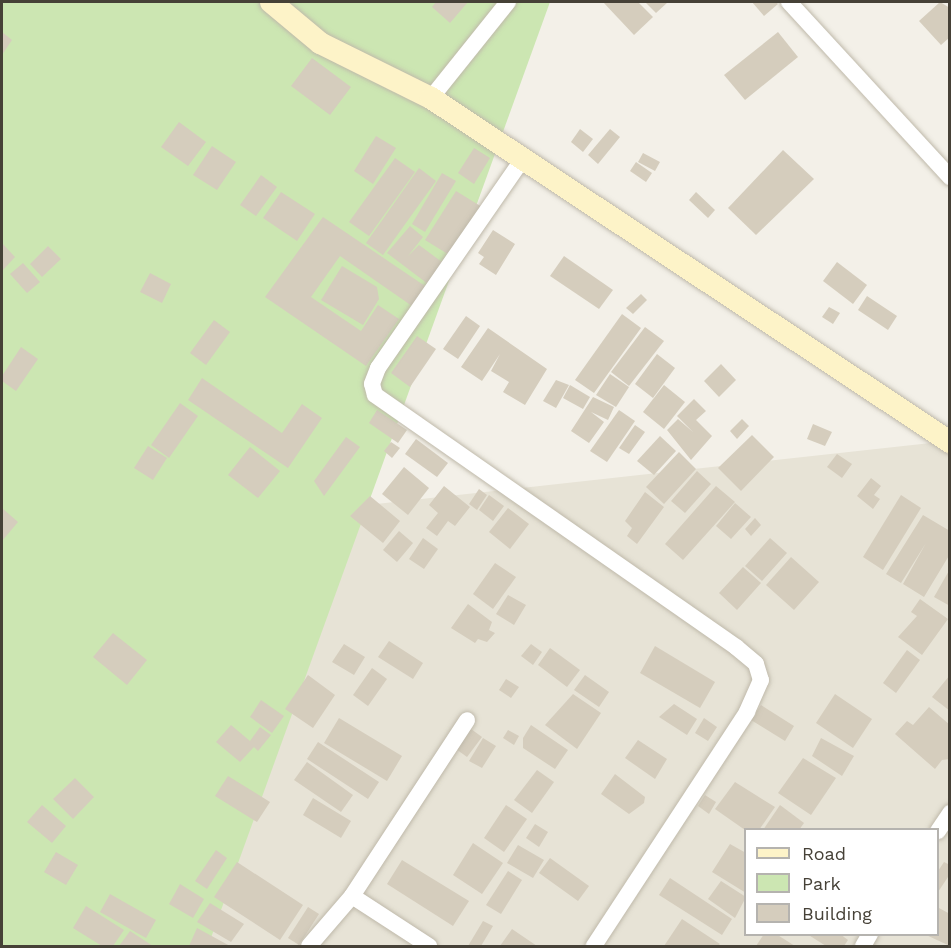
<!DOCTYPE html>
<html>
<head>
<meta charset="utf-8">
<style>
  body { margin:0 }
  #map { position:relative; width:951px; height:948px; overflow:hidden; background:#f3f0e8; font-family:"Work Sans",sans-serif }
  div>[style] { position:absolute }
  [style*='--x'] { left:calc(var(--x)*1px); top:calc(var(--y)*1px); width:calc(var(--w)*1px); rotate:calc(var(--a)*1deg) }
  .residential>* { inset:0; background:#e7e3d6 }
  .green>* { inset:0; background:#cce6b2 }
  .building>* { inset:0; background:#d5cdbd }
  .roads { filter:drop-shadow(0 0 2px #bfb9aa) drop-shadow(0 0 2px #bfb9aa) }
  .street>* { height:16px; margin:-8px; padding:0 8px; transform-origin:8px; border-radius:8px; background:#fff }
  .secondary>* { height:22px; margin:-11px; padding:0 11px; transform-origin:11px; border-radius:11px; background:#fdf3c8 }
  span { translate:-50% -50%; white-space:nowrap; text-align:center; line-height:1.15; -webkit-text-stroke:5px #fff; paint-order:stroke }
  .frame { position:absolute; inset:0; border:3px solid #464137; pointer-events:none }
  .legend { position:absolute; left:744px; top:828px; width:195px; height:108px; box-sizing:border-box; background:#fff; border:2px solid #b5b3af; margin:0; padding:8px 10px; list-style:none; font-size:18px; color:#464137 }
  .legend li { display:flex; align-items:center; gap:12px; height:30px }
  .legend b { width:30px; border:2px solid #b5b3af }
</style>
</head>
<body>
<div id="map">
  <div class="residential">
    <div style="clip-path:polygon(evenodd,949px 441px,949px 946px,2px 946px,2px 597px,22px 543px,949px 441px,746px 830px,938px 830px,938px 934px,746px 934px,746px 830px)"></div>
  </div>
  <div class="green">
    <div style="clip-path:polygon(2px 2px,550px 2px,208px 946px,2px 946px)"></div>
  </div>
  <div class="building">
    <div style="clip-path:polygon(436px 2px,468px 2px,450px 23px,432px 7px)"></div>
    <div style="clip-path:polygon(603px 2px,638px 2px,653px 17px,634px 35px)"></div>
    <div style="clip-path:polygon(645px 2px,668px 2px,656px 13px)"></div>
    <div style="clip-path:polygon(752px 2px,776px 2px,778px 4px,764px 16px)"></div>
    <div style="clip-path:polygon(940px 2px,950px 8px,950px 37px,941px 45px,919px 21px)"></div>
    <div style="clip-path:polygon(2px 32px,12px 40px,2px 55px)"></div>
    <div style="clip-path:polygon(778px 32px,798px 57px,745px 100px,724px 75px)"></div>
    <div style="clip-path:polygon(312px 58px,351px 87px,330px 115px,291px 86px)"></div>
    <div style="clip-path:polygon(179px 122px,206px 142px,188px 166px,161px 147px)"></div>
    <div style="clip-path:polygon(580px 129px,593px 139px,583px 152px,571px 142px)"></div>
    <div style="clip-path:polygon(610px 129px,620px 137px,598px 164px,588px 155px)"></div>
    <div style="clip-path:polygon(376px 136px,396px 148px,373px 184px,354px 171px)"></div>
    <div style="clip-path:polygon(212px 146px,236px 162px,217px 190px,193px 175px)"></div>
    <div style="clip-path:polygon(474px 148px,490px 158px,474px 184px,458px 173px)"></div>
    <div style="clip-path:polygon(783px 150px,814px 179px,756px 235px,728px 208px)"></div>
    <div style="clip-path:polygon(643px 153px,660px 162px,655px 171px,638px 162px)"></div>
    <div style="clip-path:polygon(395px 158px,415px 172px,369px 236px,349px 222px)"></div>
    <div style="clip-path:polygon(636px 162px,652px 173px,646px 182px,630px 171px)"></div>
    <div style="clip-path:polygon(419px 168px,436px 181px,383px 255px,366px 243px)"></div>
    <div style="clip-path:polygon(442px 173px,456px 181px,425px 232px,412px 224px)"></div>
    <div style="clip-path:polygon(261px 175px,277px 187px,256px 216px,240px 205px)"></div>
    <div style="clip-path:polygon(456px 191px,482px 207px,451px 256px,425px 240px)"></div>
    <div style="clip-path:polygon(281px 192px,315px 214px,297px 241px,263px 218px)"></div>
    <div style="clip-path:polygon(696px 192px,715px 210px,708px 218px,689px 200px)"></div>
    <div style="clip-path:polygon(323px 217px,425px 286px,412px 306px,340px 256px,311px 297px,361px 331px,378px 305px,399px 319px,366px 366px,265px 297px)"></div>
    <div style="clip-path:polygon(410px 226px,423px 237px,408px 256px,419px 245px,442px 262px,428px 284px,387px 253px)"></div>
    <div style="clip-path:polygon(493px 230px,515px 244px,496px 275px,479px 264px,484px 257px,478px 253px)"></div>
    <div style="clip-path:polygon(2px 243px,15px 257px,3px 270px,2px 268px)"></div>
    <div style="clip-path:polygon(48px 246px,61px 259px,42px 277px,30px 264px)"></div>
    <div style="clip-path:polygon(564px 256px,613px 290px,599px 309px,550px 276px)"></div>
    <div style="clip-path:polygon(837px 262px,867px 285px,853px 304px,823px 281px)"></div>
    <div style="clip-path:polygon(23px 263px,40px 282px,27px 293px,10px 274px)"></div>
    <div style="clip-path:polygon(342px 266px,377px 287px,379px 299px,363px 325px,321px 300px)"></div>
    <div style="clip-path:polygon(150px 273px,171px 284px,162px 303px,140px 292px)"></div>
    <div style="clip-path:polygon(641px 294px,647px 300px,633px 314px,626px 308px)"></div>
    <div style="clip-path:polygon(867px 296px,897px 316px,888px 330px,858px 310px)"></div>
    <div style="clip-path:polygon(829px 307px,840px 313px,833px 324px,822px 317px)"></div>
    <div style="clip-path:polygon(622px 314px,641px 328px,594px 393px,575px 380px)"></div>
    <div style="clip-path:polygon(466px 316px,480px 326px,458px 359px,443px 349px)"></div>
    <div style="clip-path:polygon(214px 320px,230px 332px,206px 365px,190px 353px)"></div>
    <div style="clip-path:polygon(645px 327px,664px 341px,629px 386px,611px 372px)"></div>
    <div style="clip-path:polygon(488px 328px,547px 369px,525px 405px,503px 392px,509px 382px,491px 371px,500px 354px,482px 381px,461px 367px)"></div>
    <div style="clip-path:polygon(417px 336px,436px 349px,410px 387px,391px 373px)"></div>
    <div style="clip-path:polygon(21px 347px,38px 359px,16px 391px,2px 381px,2px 376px)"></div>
    <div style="clip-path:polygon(657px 354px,675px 368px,653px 398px,635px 384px)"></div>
    <div style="clip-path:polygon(721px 364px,736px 380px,719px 397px,704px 381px)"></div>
    <div style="clip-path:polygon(610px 374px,629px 387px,616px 407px,596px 395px)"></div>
    <div style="clip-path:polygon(202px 378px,282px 433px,302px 404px,322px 418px,288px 468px,188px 400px)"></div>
    <div style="clip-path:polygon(556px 380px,569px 385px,556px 408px,543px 401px)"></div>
    <div style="clip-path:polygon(570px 385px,590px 397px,583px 409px,563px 398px)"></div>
    <div style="clip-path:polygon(664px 385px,685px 402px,664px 429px,643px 412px)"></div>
    <div style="clip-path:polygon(593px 397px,614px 407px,608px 420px,591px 412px,604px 422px,589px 443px,571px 431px)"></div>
    <div style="clip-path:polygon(694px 399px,706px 411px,696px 420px,712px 436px,691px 460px,667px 430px,678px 419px,693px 432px,677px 416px)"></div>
    <div style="clip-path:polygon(180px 403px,198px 416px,169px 458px,151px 445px)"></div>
    <div style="clip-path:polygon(377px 410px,407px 430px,398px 443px,369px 423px)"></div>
    <div style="clip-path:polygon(619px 410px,635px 421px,607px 462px,590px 451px)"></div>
    <div style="clip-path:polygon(742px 419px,749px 426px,737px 439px,730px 431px)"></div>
    <div style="clip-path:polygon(813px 424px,832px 432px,825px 446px,807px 439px)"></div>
    <div style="clip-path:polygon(635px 425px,645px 432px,629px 454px,619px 448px)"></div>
    <div style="clip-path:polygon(752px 435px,774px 457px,741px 491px,718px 468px)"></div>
    <div style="clip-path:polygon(660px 436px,676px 451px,654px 475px,637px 461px)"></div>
    <div style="clip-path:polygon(346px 437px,360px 447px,324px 496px,314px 481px)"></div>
    <div style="clip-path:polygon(416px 439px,448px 463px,437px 477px,405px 454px)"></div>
    <div style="clip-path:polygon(391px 442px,400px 448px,392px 458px,384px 451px)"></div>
    <div style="clip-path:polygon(148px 446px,167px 458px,153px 480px,134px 468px)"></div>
    <div style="clip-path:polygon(250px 447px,280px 471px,258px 498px,228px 475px)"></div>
    <div style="clip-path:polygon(679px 452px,696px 469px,664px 504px,646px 487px)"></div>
    <div style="clip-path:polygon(837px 454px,852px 464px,842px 478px,827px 467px)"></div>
    <div style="clip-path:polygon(404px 467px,429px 488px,408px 515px,382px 494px)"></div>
    <div style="clip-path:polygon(697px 471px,711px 484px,685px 513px,671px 501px)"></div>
    <div style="clip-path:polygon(871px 478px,881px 486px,874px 495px,880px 499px,873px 509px,857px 496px)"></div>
    <div style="clip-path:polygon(444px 486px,470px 507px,455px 526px,448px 521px,437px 536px,426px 528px,438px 513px,429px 505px)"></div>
    <div style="clip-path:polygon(716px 486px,735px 502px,683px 560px,665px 544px)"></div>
    <div style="clip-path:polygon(479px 489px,487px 495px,477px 510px,469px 504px)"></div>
    <div style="clip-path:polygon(645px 492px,664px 507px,637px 544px,627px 536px,632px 528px,625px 521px)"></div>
    <div style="clip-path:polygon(489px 495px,504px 506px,493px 521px,479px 510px)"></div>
    <div style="clip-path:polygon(901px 495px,921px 508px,883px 570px,863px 557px)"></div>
    <div style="clip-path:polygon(370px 496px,400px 521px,383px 543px,350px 516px)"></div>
    <div style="clip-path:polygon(735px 503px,751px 517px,731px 539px,716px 526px)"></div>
    <div style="clip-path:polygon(2px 508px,18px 522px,2px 541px)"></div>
    <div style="clip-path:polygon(508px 508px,529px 524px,510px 549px,489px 532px)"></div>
    <div style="clip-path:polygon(923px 515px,950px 531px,950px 554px,924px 597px,903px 584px,926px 543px,901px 583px,886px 574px)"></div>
    <div style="clip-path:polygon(755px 518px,761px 525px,751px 536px,745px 529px)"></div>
    <div style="clip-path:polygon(399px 531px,413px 543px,397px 562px,383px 550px)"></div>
    <div style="clip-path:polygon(423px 538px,438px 549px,424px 569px,409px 559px)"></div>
    <div style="clip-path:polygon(770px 538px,787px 553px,762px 581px,745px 566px)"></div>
    <div style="clip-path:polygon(791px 557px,819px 582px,794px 610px,766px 585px)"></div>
    <div style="clip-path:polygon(495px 563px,516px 577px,493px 609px,473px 594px)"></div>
    <div style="clip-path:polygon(743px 567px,761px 583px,737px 610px,719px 593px)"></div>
    <div style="clip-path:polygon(950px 569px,950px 606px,934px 597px)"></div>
    <div style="clip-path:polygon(508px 595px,526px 605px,514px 625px,496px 614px)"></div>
    <div style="clip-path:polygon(920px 599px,948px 619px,922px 655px,898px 637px,917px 616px,911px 612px)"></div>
    <div style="clip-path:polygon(468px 604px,492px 622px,489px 630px,495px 633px,487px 642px,478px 639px,475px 643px,451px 628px)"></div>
    <div style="clip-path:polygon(113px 633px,147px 660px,127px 685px,93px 657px)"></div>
    <div style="clip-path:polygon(389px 641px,423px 663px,413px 679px,378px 657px)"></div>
    <div style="clip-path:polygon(344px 644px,365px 657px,354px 675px,332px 662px)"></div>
    <div style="clip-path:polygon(531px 644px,542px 652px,533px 665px,521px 656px)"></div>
    <div style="clip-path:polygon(655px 646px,715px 682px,700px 708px,640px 673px)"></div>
    <div style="clip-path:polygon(550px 648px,580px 670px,567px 687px,538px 665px)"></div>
    <div style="clip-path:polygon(907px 650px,920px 660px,896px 693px,883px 683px)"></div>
    <div style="clip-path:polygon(372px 668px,387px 679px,368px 706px,353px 695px)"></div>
    <div style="clip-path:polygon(308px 675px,335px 695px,313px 728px,285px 709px)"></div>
    <div style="clip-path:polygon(585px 675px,609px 692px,599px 707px,574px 690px)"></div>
    <div style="clip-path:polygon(950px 675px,950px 711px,932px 697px)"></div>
    <div style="clip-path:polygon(506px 679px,519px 687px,511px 698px,499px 690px)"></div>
    <div style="clip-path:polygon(573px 694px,601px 713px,577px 749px,545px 725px)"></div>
    <div style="clip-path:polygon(835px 694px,872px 719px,853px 748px,816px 723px)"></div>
    <div style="clip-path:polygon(261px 700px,284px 716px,272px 733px,250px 717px)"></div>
    <div style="clip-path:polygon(674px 704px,697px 719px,687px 735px,659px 717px)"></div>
    <div style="clip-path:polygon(761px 705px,794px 726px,785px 741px,751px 720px)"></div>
    <div style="clip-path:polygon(929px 707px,950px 725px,950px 759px,942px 760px,935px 769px,895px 734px,907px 721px,913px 725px)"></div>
    <div style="clip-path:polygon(339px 718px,402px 756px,387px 781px,324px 743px)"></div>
    <div style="clip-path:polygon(704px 718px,717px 727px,708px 741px,695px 733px)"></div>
    <div style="clip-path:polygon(231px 725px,250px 741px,260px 727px,271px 735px,258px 751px,254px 747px,240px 762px,216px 742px)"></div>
    <div style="clip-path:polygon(531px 725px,568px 750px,555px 769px,523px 748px,523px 738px)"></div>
    <div style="clip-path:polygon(471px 729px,482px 737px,467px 757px,456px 749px)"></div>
    <div style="clip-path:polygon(508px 730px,519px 736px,514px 745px,503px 738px)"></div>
    <div style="clip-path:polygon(483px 738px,496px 746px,482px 768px,469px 761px)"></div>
    <div style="clip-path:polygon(821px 738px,854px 756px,842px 776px,812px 756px)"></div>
    <div style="clip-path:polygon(638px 740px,667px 759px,655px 779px,625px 758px)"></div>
    <div style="clip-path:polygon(318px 742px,379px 782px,368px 799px,307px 759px)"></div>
    <div style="clip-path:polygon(803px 758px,836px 778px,811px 815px,778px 793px)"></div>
    <div style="clip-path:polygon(307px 762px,353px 795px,341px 812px,294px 780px)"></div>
    <div style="clip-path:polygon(537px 770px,554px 782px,532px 813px,514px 800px)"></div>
    <div style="clip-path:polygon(615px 774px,645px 797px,644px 803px,629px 814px,601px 794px)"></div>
    <div style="clip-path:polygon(228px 776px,270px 802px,257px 822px,215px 796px)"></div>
    <div style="clip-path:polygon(75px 778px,94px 797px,73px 819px,53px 799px)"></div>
    <div style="clip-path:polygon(735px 782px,775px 807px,759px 830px,745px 830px,715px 809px)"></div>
    <div style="clip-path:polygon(705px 795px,716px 802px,709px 814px,698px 806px)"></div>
    <div style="clip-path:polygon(313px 798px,351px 821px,341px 838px,303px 815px)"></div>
    <div style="clip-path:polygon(42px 805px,66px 826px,52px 843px,27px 822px)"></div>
    <div style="clip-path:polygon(506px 805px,527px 819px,504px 852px,484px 838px)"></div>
    <div style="clip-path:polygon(780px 805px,804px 823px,799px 830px,763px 830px)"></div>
    <div style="clip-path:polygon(535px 824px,548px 832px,539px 847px,526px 838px)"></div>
    <div style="clip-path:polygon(473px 843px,503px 863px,482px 894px,453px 875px)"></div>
    <div style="clip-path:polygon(730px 844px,746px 853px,746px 893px,712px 872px)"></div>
    <div style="clip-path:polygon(518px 845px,544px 860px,533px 878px,507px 863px)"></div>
    <div style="clip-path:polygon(216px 850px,227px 858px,207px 889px,195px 881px)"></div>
    <div style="clip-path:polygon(56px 852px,78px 865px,66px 885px,44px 872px)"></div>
    <div style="clip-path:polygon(550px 858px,589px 886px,578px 901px,539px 873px)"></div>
    <div style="clip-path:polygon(402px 860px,469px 901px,453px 926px,387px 884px)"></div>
    <div style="clip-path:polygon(237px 862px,303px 905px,280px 940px,214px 897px)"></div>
    <div style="clip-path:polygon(944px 862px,950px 865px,950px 874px,938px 892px,938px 871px)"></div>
    <div style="clip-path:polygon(508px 871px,522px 880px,501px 914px,486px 905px)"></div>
    <div style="clip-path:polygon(670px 878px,732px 919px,722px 935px,659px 895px)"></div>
    <div style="clip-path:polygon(721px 881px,746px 897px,735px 918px,708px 899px)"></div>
    <div style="clip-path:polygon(180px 884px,204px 899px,193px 918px,169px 904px)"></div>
    <div style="clip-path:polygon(110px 894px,156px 920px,146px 938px,100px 912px)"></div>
    <div style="clip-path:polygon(210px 903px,244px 924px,231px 942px,197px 922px)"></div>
    <div style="clip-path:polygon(86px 906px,124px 930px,113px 946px,102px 946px,73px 928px)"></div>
    <div style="clip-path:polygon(308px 907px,319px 914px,299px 945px,288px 938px)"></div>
    <div style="clip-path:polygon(939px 908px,950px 914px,950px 946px,924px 934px,938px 934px)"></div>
    <div style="clip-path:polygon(682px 919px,720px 944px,718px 946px,664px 946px)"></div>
    <div style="clip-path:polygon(483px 921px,493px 926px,481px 946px,468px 946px)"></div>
    <div style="clip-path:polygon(197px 928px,230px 946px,189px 946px)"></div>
    <div style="clip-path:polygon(512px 929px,537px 946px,500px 946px)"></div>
    <div style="clip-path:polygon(130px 931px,153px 946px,119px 946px)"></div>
    <div style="clip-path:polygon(764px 934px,776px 934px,795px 946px,756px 946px)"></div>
    <div style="clip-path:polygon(807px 934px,840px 934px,848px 940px,844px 946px,826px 946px)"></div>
  </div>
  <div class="roads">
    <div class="street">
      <div style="--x:789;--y:2;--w:238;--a:47.4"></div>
      <div style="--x:431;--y:98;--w:123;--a:-51.3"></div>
      <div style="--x:522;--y:160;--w:253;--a:124.7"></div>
      <div style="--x:378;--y:368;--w:17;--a:111"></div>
      <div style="--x:372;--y:384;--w:11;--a:75"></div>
      <div style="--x:375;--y:395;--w:440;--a:34.9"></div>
      <div style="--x:736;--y:647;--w:26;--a:40"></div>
      <div style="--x:756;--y:664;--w:17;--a:73"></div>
      <div style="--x:761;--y:680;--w:35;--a:114"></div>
      <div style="--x:747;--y:712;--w:280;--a:123.2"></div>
      <div style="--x:938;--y:831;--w:22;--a:-56"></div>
      <div style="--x:352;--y:896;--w:92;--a:33"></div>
      <div style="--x:309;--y:946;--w:66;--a:-49.3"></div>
      <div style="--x:352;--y:896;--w:210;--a:-56.8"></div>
      <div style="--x:863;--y:946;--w:14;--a:-60"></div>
    </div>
    <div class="secondary">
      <div style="--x:271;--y:2;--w:64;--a:39.9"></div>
      <div style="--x:320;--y:43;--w:124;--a:26.4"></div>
      <div style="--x:431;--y:98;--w:623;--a:33.54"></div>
    </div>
  </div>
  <div class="frame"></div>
  <ul class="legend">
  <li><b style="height:8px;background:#fdf3c8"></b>Road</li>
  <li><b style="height:16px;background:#cce6b2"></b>Park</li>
  <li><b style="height:16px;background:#d5cdbd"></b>Building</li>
  </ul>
</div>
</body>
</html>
